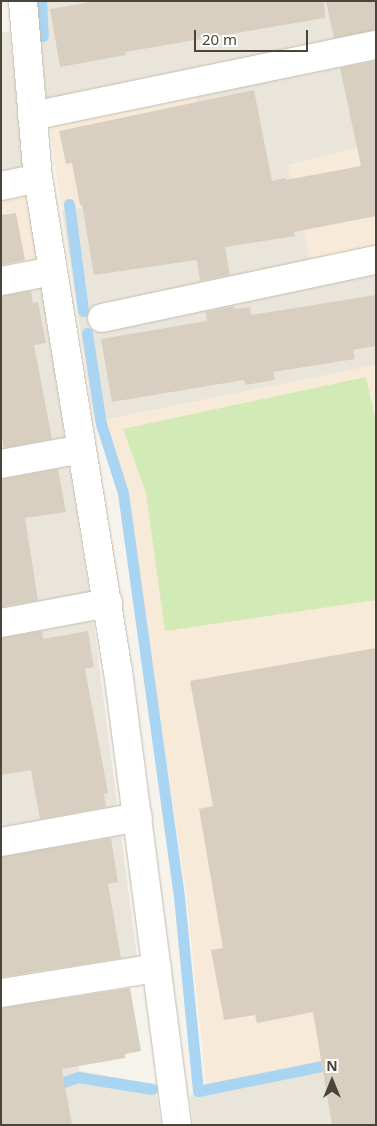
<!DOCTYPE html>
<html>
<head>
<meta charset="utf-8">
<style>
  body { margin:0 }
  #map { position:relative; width:377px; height:1126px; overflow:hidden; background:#f6f3ec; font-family:"Noto Sans",sans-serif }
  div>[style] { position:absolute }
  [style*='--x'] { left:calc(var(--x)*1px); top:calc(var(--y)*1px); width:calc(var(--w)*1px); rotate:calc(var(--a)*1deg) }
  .residential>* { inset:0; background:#eae5da }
  .commercial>* { inset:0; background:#f7ead8 }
  .green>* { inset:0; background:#d2eab5 }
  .stream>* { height:11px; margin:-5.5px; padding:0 5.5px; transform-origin:5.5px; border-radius:5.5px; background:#a9d4f2 }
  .building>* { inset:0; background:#d8cfc1 }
  .roads { filter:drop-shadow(0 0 1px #c2bbae) drop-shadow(0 0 1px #c2bbae) }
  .street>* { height:28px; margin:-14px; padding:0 14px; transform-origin:14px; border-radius:14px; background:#fff }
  span { translate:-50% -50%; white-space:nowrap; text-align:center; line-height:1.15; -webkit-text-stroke:4px #fff; paint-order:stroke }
  .frame { position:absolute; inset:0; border:2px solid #4b4439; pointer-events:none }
  .north { position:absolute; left:307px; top:1056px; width:50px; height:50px; -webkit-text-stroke:4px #fff; paint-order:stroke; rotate:0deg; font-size:14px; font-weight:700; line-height:20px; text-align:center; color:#4b4439 }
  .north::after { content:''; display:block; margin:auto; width:18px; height:22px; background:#4b4439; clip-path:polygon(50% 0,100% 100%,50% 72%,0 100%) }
  .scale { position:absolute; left:194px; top:30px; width:114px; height:22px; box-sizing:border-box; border:2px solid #4b4439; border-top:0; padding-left:6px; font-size:15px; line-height:18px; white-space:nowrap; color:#4b4439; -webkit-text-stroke:4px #fff; paint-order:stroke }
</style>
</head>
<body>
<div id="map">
  <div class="residential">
    <div style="clip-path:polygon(36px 1px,376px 1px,376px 214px,362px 147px,288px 165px,376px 251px,376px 365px,104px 420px,93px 414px,62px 211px,214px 182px,49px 123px)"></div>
    <div style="clip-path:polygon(10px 31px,26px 191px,1px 196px,1px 33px)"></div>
    <div style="clip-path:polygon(38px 267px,90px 596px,1px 612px,1px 274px)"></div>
    <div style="clip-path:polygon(93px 618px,140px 980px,63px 992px,79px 1071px,154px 1084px,161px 1125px,26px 1125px,1px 1091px,1px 635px)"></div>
    <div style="clip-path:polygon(376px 1051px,376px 1125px,193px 1125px,190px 1095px,204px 1092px,206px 1084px)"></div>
  </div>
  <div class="commercial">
    <div style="clip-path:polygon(195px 95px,215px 182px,62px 211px,49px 123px)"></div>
    <div style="clip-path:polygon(362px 147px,376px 214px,376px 251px,311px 264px,288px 165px)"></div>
    <div style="clip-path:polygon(26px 191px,38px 267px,1px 274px,1px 196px)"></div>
    <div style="clip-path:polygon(376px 365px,376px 1051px,206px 1084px,186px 891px,125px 484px,104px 420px)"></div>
  </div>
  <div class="green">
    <div style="clip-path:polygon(366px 377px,376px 423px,376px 600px,165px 631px,146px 493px,123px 429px)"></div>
  </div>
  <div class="stream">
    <div style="--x:41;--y:1;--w:35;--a:87"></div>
    <div style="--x:69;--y:204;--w:108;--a:82.5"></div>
    <div style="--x:87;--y:333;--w:92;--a:81.3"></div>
    <div style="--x:101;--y:424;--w:72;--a:72.3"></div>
    <div style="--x:123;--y:493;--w:408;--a:82.1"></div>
    <div style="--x:179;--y:897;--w:195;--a:84.4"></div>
    <div style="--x:198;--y:1091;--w:142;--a:-11.4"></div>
    <div style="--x:52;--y:1086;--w:28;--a:-19"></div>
    <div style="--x:78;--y:1077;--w:75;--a:9.2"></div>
  </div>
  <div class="building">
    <div style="clip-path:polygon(96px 1px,324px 1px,325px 18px,125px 52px,126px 55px,60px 67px,50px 9px)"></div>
    <div style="clip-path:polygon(326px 1px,376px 1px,376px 30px,334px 38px)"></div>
    <div style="clip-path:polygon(376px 61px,376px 216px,294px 232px,295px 236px,225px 247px,230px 275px,200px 281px,197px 260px,94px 275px,82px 205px,80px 205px,72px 163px,66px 164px,59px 131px,254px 90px,272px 181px,285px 178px,286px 180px,361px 166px,340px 68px)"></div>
    <div style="clip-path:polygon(16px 213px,25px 260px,1px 265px,1px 215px)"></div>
    <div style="clip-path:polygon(31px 291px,33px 303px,38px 302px,46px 343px,34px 345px,52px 439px,4px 448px,1px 432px,1px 296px)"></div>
    <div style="clip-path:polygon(376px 295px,376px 346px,353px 350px,355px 359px,273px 372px,275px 380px,245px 385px,244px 380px,112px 402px,101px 339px,207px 321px,206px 312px,234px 306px,235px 309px,250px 307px,251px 315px)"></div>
    <div style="clip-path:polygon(58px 469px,66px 512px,25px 518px,38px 600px,1px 607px,1px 479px)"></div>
    <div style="clip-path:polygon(42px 631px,43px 639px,88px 631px,94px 667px,85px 669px,108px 793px,104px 794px,106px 807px,40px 819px,31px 770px,1px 775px,1px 638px)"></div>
    <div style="clip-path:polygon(376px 648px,376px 1125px,332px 1125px,313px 1012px,257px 1023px,255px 1015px,224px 1020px,211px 950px,223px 948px,199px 809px,213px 806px,190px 681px)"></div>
    <div style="clip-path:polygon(111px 838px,118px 882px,108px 884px,121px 958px,1px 977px,1px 857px)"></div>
    <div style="clip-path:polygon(130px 988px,141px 1051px,125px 1054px,125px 1058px,62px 1069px,72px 1125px,1px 1125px,1px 1008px)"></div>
  </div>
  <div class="roads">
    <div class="street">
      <div style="--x:23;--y:1;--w:178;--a:85.2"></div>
      <div style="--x:38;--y:178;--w:499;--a:80.8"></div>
      <div style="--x:118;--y:671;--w:458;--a:82.6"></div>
      <div style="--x:32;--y:116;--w:351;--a:-11.7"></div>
      <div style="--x:1;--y:186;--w:38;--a:-12"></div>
      <div style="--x:1;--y:281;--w:53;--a:-10.9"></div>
      <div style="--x:102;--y:318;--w:280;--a:-12"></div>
      <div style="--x:1;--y:464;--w:82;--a:-10.5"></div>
      <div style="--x:1;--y:623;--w:109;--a:-10.6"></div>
      <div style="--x:1;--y:842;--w:139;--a:-10.3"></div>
      <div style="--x:1;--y:993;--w:158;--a:-9.1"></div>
    </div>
  </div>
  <div class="frame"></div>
  <div class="north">N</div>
  <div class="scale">20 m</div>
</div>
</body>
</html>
